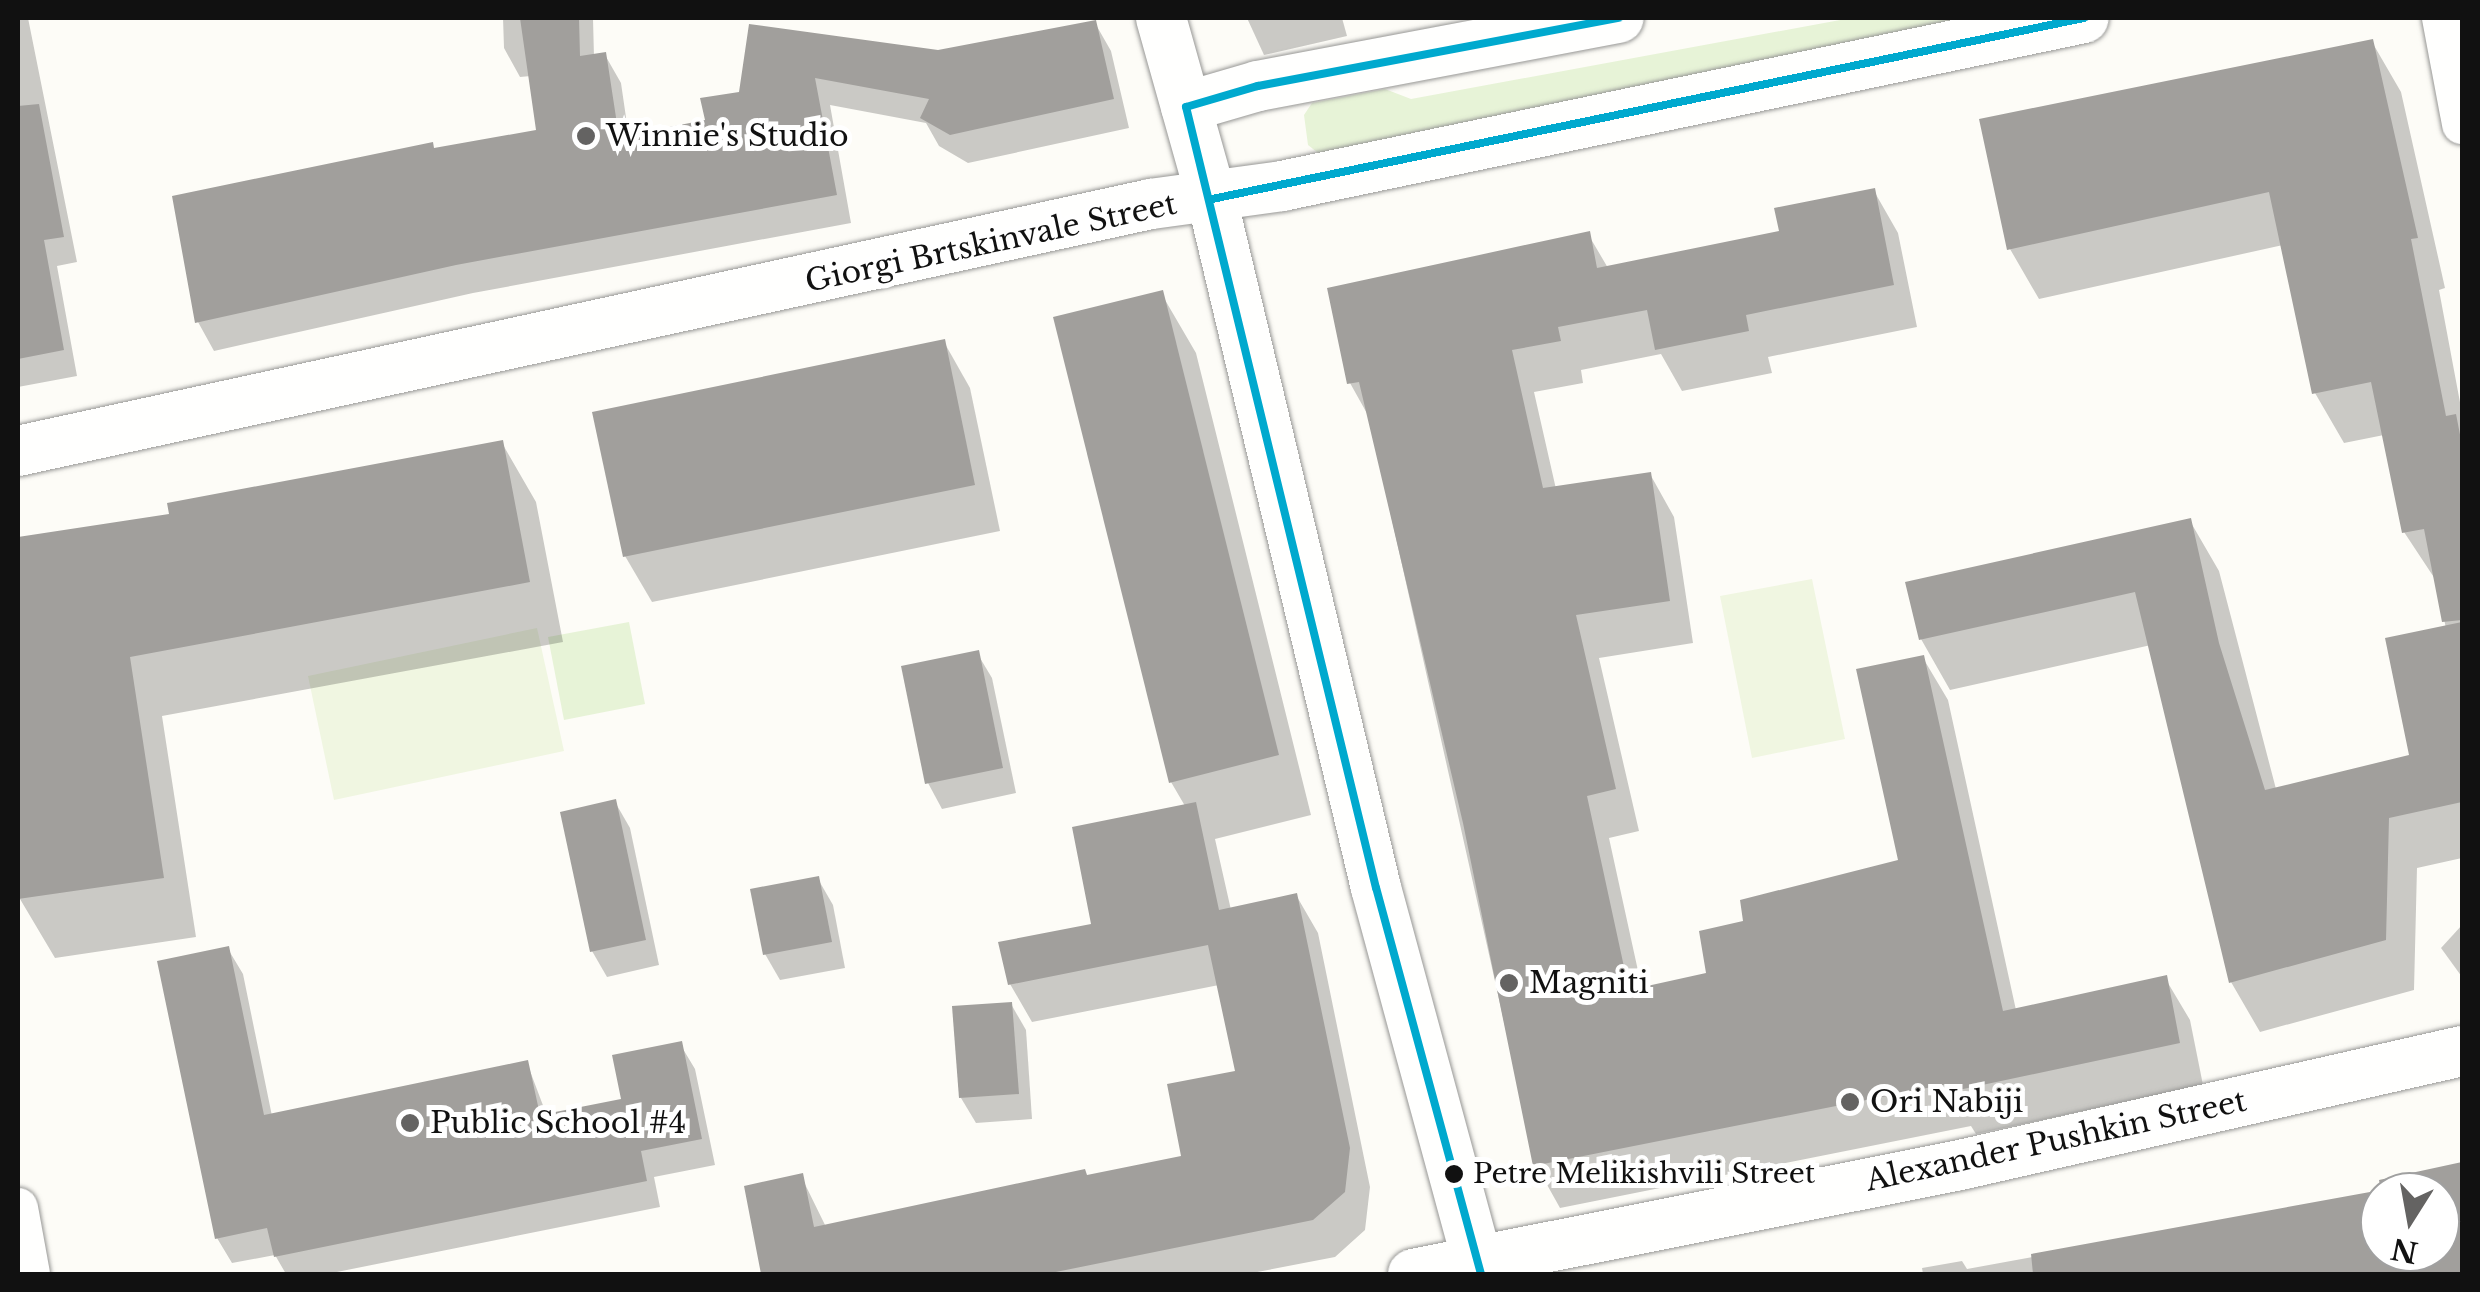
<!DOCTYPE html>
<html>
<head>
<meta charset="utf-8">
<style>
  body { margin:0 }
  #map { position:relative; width:2480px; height:1292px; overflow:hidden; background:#fdfcf7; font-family:"Libre Baskerville",serif }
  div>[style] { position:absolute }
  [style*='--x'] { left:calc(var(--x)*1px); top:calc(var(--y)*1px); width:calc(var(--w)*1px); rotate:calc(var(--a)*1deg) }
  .green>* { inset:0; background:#e7f3d7 }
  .pitch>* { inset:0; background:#f0f6e1 }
  .shadow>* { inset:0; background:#0003 }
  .building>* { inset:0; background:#a19f9c }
  .roads { filter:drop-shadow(0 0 2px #979795) drop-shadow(0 0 2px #979795) }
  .minor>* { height:40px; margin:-20px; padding:0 20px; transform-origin:20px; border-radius:20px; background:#fffffe }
  .tertiary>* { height:50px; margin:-25px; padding:0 25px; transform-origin:25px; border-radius:25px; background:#fffffe }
  .bus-1>* { height:8px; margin:-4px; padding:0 4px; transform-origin:4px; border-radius:4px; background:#00a9ce }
  .dots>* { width:28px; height:28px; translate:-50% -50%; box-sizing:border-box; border:5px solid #fff; border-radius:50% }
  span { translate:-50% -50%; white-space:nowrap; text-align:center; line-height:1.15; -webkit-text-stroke:10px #fff; paint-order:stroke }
  .bus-label { font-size:28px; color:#111 }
  .left { translate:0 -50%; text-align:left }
  .poi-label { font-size:30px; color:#111 }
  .street-label { font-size:30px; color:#111 }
  .frame { position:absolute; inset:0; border:20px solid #111; pointer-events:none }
  .north { position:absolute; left:2360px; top:1172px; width:100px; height:100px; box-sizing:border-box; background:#fff; border:2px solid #a0a0a0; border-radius:50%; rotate:191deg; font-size:28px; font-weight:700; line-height:40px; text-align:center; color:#111 }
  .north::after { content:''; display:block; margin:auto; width:35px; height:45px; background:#646362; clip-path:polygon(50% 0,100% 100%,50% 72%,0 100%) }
</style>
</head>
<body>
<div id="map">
  <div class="green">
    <div style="clip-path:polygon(1851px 18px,2016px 18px,1322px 156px,1308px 145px,1304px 115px,1312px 103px,1385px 89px,1411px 99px)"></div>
    <div style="clip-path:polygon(629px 622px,645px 704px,564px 720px,548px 637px)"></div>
  </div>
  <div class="pitch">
    <div style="clip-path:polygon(1812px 579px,1845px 739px,1752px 758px,1720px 596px)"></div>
    <div style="clip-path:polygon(537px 628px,564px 751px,334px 800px,308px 676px)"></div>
  </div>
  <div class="shadow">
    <div style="clip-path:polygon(18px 18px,28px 18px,77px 262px,57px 266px,77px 376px,18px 387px)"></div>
    <div style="clip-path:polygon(503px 18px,593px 18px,594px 57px,605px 55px,621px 83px,629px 138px,708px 122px,741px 94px,751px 27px,964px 57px,1095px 23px,1111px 51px,1129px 128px,968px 163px,939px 146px,926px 123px,830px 105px,851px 223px,473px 293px,214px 351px,198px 322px,435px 150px,539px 132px,531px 76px,520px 77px,504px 48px)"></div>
    <div style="clip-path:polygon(1247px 18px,1342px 18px,1347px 36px,1264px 55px)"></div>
    <div style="clip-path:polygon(2372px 42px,2401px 92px,2445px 288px,2439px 290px,2462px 413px,2462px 858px,2417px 868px,2414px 990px,2260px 1032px,2231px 982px,2151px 645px,1950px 690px,1921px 639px,2190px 521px,2219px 571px,2276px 789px,2412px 757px,2446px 629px,2437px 582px,2404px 532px,2384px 435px,2344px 443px,2315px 393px,2283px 245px,2039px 299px,2010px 249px)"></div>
    <div style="clip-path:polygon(1874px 191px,1898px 233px,1917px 327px,1768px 357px,1772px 373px,1682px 391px,1661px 354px,1581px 370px,1583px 383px,1534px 392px,1556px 489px,1650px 474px,1674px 517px,1693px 643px,1599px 658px,1639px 831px,1609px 838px,1642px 989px,1709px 975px,1746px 922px,1901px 861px,1923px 658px,1948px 700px,2016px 1010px,2165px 978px,2190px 1020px,2203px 1085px,1976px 1134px,1971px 1126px,1560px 1208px,1536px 1165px,1369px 417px,1350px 383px,1588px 234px,1608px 268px,1782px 233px)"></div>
    <div style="clip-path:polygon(1161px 293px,1196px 353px,1311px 815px,1215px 839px,1231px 910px,1296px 895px,1318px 933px,1370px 1187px,1365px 1230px,1335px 1257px,1247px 1274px,764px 1274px,746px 1188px,801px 1176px,826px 1227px,1184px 1158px,1238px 1073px,1219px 985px,1032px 1022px,1010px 984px,1094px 926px,1185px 806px,1171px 782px)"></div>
    <div style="clip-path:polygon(944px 342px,970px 388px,1000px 531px,652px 602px,625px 556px)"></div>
    <div style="clip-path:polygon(502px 443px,536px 502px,563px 642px,162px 716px,196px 937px,55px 958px,20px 899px,18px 881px,18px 539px,172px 516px)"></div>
    <div style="clip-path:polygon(977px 653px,992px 678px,1016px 793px,942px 809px,928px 783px)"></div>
    <div style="clip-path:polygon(615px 802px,630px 828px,659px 965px,607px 977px,592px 951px)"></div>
    <div style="clip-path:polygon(818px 879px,833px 905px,845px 968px,780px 980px,765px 954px)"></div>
    <div style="clip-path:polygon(2462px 925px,2462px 977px,2441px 948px)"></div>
    <div style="clip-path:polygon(228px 949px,243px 974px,272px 1116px,527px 1063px,547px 1116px,624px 1100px,680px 1044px,695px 1069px,715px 1165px,654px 1177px,660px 1207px,327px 1274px,286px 1274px,275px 1255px,232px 1263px,217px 1238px)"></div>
    <div style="clip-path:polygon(1011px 1004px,1026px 1030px,1032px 1119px,976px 1123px,961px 1098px)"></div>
    <div style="clip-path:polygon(2462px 1165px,2462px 1274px,1923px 1274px,1922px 1268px,1962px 1261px,1967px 1269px,2380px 1193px,2380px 1252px,2440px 1252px,2440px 1192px,2382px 1182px)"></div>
  </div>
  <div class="building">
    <div style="clip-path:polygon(520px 18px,579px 18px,580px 56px,606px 52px,619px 137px,705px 120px,700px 98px,739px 92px,749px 24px,938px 50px,1096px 20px,1114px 99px,950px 135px,920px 118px,929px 99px,815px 78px,837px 195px,456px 265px,195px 323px,172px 196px,433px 142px,434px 148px,536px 130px)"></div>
    <div style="clip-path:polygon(2373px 39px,2418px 238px,2411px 239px,2446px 416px,2456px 414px,2462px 445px,2462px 620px,2442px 622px,2424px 529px,2402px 533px,2371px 382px,2312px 394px,2269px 192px,2007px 250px,1979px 119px)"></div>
    <div style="clip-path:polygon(39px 104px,64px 237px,44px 240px,64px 350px,18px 359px,18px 106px)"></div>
    <div style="clip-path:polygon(1875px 188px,1894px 285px,1746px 315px,1749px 331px,1655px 350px,1647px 310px,1558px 327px,1561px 341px,1512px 350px,1543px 488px,1651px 472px,1670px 601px,1576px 615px,1616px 789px,1587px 796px,1629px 990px,1706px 973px,1699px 931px,1743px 921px,1740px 900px,1898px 860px,1856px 669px,1924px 655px,2003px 1011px,2167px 975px,2180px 1043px,1949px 1092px,1947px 1084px,1533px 1166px,1463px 823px,1359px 382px,1347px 384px,1327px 288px,1590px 231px,1597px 268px,1779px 231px,1774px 208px)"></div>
    <div style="clip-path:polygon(1163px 290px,1279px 755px,1169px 783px,1053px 317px)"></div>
    <div style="clip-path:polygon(945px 339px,975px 485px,623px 557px,592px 412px)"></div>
    <div style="clip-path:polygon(503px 440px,530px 582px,130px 657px,164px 878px,18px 899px,18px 537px,169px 514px,167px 503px)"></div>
    <div style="clip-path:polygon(2191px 518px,2219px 643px,2265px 790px,2409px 755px,2385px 638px,2462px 622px,2462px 802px,2389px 818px,2386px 940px,2229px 983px,2135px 592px,1919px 640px,1905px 582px)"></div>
    <div style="clip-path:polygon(979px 650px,1003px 768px,925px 784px,901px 666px)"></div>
    <div style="clip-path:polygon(616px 799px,646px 940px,590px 952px,560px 812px)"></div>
    <div style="clip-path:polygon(1196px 802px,1219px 910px,1297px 893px,1350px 1148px,1345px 1192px,1313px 1220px,1046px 1274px,761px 1274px,744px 1186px,803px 1173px,814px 1227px,1085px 1169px,1087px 1175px,1181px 1156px,1167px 1084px,1235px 1071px,1208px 945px,1008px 985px,998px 942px,1091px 924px,1072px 827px)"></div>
    <div style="clip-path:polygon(819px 876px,832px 942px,763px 955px,750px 889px)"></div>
    <div style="clip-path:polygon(229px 946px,264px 1115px,528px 1060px,540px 1115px,621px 1099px,612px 1055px,682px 1041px,702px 1139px,641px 1151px,647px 1181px,274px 1257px,267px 1228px,215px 1239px,157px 961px)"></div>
    <div style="clip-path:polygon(1012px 1002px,1019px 1094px,959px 1098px,952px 1006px)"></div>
    <div style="clip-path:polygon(evenodd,2462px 1162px,2462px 1274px,2033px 1274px,2031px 1254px,2381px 1190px,2379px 1180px,2462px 1162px,2380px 1192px,2440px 1192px,2440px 1252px,2380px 1252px,2380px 1192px)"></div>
  </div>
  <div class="roads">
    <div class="minor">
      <div style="--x:2442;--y:18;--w:108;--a:79.3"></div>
      <div style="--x:18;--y:1208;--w:67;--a:79.7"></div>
    </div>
    <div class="tertiary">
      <div style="--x:1161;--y:18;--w:188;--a:74.3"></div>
      <div style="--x:1212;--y:199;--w:708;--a:76.61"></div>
      <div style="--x:1376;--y:888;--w:400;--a:74.8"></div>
      <div style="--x:1186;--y:107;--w:75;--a:-16.3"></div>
      <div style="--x:1258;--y:86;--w:367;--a:-10.7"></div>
      <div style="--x:18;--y:451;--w:1160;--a:-12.3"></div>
      <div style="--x:1151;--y:204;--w:132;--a:-7.8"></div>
      <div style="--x:1282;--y:186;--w:819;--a:-11.83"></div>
      <div style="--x:1413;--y:1274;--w:558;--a:-11.27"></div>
      <div style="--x:1960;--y:1165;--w:515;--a:-12.79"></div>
    </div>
  </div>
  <div class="bus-1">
    <div style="--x:1212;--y:199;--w:891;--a:-11.73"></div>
    <div style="--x:1481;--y:1274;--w:400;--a:-105.2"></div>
    <div style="--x:1376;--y:888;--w:804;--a:-103.67"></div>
    <div style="--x:1186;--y:107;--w:75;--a:-16.3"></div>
    <div style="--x:1258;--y:86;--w:367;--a:-10.7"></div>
  </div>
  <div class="dots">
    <div style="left:586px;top:136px;background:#646362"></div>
    <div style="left:1509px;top:983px;background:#646362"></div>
    <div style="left:1850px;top:1102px;background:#646362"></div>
    <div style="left:410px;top:1123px;background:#646362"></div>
    <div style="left:1454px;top:1174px;background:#111"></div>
  </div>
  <div class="bus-label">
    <span class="left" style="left:1473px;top:1174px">Petre Melikishvili Street</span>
  </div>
  <div class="poi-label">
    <span class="left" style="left:606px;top:136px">Winnie's Studio</span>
    <span class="left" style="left:1529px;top:983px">Magniti</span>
    <span class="left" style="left:1870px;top:1102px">Ori Nabiji</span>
    <span class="left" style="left:430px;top:1123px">Public School #4</span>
  </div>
  <div class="street-label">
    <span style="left:991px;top:243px;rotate:-12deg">Giorgi Brtskinvale Street</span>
    <span style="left:2056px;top:1141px;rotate:-12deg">Alexander Pushkin Street</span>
  </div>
  <div class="frame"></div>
  <div class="north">N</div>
</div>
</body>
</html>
